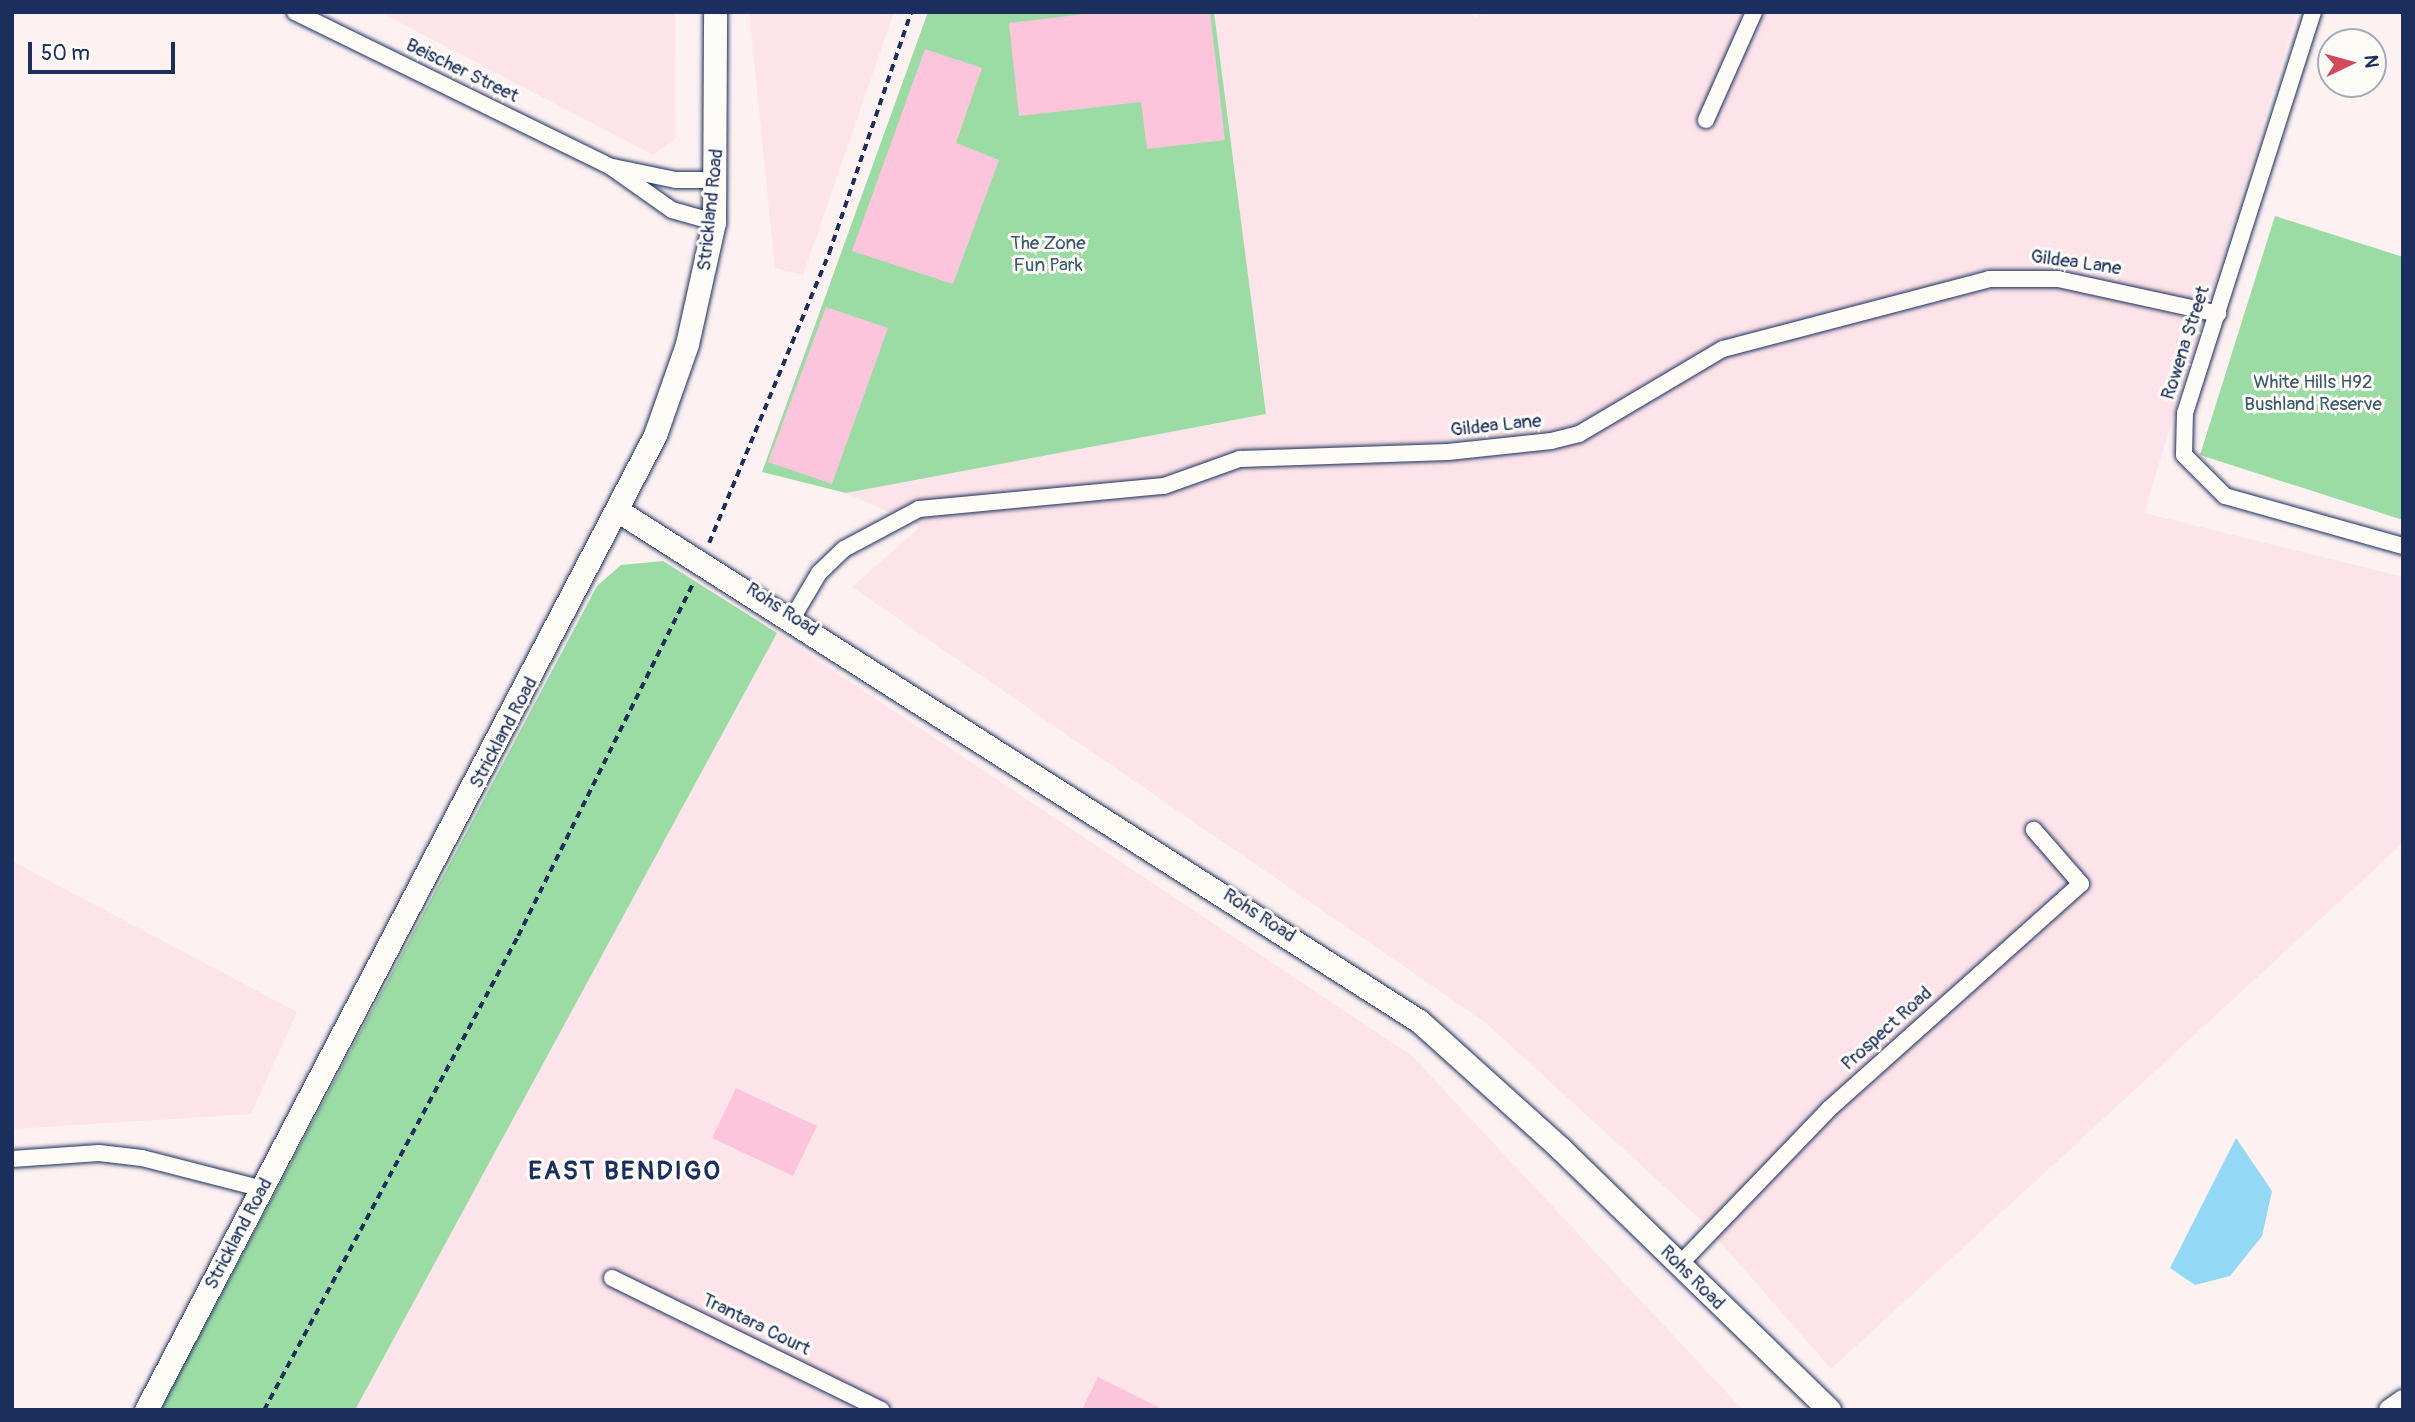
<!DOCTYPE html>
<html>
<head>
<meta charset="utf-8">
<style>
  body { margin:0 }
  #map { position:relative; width:2415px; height:1422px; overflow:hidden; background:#fdf1f1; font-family:Pangolin,sans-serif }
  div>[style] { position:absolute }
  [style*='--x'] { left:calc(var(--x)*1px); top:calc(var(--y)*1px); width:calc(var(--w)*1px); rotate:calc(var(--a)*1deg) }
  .built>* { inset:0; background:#fde4ea }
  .green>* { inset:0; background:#9bdba4 }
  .water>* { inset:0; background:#93d8f5 }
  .building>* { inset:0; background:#fdc5db }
  .path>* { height:3.5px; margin-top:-1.75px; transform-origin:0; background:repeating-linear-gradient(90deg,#1b2f5e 0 7px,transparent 0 12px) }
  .roads { filter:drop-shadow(0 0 2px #1b2f5e) drop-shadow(0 0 2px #1b2f5e) }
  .street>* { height:16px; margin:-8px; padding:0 8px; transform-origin:8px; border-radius:8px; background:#fdfcf7 }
  .secondary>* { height:23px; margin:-11.5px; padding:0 11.5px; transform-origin:11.5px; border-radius:11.5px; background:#fdfcf7 }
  span { translate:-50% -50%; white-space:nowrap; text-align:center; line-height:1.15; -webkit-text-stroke:6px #fdfcf7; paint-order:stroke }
  .street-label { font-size:19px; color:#1b2f5e }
  .park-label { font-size:19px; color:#3b5a70 }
  .district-label { font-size:26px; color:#1b2f5e; font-weight:700; letter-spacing:2px }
  .frame { position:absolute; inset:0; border:14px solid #1b2f5e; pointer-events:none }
  .north { position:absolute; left:2317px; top:28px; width:70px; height:70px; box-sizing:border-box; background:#fdfcf7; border:2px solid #a3aaba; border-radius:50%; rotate:85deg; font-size:19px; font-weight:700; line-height:28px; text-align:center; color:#1b2f5e }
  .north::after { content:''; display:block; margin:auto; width:24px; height:32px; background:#d1495b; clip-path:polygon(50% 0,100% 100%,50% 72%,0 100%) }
  .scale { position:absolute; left:28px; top:42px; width:147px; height:32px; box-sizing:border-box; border:4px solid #1b2f5e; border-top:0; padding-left:9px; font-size:21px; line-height:24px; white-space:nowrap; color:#1b2f5e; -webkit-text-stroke:5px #fdfcf7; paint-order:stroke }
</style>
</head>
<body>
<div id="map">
  <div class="built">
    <div style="clip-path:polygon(380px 12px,675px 12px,676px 138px,653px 155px)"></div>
    <div style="clip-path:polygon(749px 12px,894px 12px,803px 275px,775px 268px)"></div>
    <div style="clip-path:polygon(1214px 12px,1471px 12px,1476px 19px,1478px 12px,2297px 12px,2144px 513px,2403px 577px,2403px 843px,1831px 1369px,1702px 1221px,1485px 1022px,852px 587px,921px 526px,846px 493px,1266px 414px)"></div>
    <div style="clip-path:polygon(772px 630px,1411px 1055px,1743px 1410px,354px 1410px)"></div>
    <div style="clip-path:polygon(12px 861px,297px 1012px,251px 1114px,12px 1129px)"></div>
  </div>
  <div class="green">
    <div style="clip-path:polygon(928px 12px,1214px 12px,1266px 414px,846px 493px,762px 472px)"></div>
    <div style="clip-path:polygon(2275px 216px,2403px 257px,2403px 520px,2200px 455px)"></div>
    <div style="clip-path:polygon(663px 561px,777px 633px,355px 1410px,160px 1410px,597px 586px,621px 565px)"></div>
  </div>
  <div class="water">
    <div style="clip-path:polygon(2236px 1138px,2272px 1191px,2262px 1236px,2230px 1276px,2195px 1285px,2170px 1268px)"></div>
  </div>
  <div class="building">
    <div style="clip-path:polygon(1101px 12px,1210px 12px,1225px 140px,1147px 149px,1141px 102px,1019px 116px,1009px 23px)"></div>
    <div style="clip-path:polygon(925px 49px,982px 68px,956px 143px,999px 160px,953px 284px,852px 251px)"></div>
    <div style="clip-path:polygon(826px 307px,888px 328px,832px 484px,768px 462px)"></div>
    <div style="clip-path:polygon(736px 1088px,817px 1126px,793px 1176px,712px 1138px)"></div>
    <div style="clip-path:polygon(1098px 1377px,1164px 1410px,1082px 1410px)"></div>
  </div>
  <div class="path">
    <div style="--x:709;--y:543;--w:314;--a:-67.5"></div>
    <div style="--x:829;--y:253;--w:255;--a:-71.2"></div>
    <div style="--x:264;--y:1410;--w:538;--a:-61.81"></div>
    <div style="--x:518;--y:936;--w:394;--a:-63.6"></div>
  </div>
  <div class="roads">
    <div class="street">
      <div style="--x:295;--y:12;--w:352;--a:26.1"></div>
      <div style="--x:611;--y:167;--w:75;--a:35.2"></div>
      <div style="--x:672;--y:210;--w:44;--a:15.9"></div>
      <div style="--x:2313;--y:12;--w:421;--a:107.7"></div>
      <div style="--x:2185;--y:413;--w:42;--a:91.4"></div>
      <div style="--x:2184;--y:455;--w:58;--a:45"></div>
      <div style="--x:2225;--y:496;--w:185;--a:15.7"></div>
      <div style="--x:1706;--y:120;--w:118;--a:-66"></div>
      <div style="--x:613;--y:167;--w:64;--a:11.7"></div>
      <div style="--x:676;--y:180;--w:42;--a:0"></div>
      <div style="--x:793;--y:617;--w:51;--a:-59.4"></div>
      <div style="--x:819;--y:573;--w:35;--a:-44"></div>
      <div style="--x:844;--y:549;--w:85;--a:-28.1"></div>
      <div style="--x:919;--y:509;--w:246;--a:-5.4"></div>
      <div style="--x:1164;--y:486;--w:81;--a:-19.6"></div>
      <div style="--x:1240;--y:459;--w:208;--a:-1.9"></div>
      <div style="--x:1448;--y:452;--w:104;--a:-6.1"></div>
      <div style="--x:1551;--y:441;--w:29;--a:-14"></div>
      <div style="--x:1579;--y:434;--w:167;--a:-30.6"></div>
      <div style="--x:1723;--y:349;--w:275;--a:-14.7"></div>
      <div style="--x:1989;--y:279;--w:69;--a:0"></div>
      <div style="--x:2058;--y:279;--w:164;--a:12.3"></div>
      <div style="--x:12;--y:1159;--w:87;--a:-3.9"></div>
      <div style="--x:99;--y:1153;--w:43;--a:6.6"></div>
      <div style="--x:142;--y:1158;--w:125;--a:14.4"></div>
      <div style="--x:1679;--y:1265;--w:216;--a:-46.1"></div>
      <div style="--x:1829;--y:1109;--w:338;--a:-41.8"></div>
      <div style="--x:2081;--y:884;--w:72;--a:-131"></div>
      <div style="--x:612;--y:1278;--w:300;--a:26.1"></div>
    </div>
    <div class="secondary">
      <div style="--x:620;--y:512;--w:947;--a:32.5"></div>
      <div style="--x:1419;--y:1021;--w:191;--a:42"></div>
      <div style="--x:1561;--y:1149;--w:374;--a:44.2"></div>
      <div style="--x:146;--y:1410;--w:1100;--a:-62.43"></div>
      <div style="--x:655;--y:435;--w:96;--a:-70.6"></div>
      <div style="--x:687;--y:344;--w:125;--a:-77.5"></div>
      <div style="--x:714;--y:222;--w:210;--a:-89.7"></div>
      <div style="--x:2390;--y:1410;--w:16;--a:-35"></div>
    </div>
  </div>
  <div class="street-label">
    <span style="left:462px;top:71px;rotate:26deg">Beischer Street</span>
    <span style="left:711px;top:210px;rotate:-84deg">Strickland Road</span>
    <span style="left:2076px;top:263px;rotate:8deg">Gildea Lane</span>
    <span style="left:2186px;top:343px;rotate:-72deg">Rowena Street</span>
    <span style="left:1496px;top:426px;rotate:-6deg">Gildea Lane</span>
    <span style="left:782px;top:610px;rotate:33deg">Rohs Road</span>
    <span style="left:504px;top:733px;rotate:-62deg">Strickland Road</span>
    <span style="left:1259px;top:916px;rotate:33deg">Rohs Road</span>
    <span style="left:1887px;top:1029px;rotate:-42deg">Prospect Road</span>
    <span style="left:239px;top:1234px;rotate:-62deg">Strickland Road</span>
    <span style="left:1692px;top:1278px;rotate:45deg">Rohs Road</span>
    <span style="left:756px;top:1325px;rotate:26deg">Trantara Court</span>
  </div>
  <div class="park-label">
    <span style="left:1048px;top:255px">The Zone<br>Fun Park</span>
    <span style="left:2313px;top:394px">White Hills H92<br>Bushland Reserve</span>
  </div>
  <div class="district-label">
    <span style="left:625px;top:1172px">EAST BENDIGO</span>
  </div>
  <div class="frame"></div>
  <div class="north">N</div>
  <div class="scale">50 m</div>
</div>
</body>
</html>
